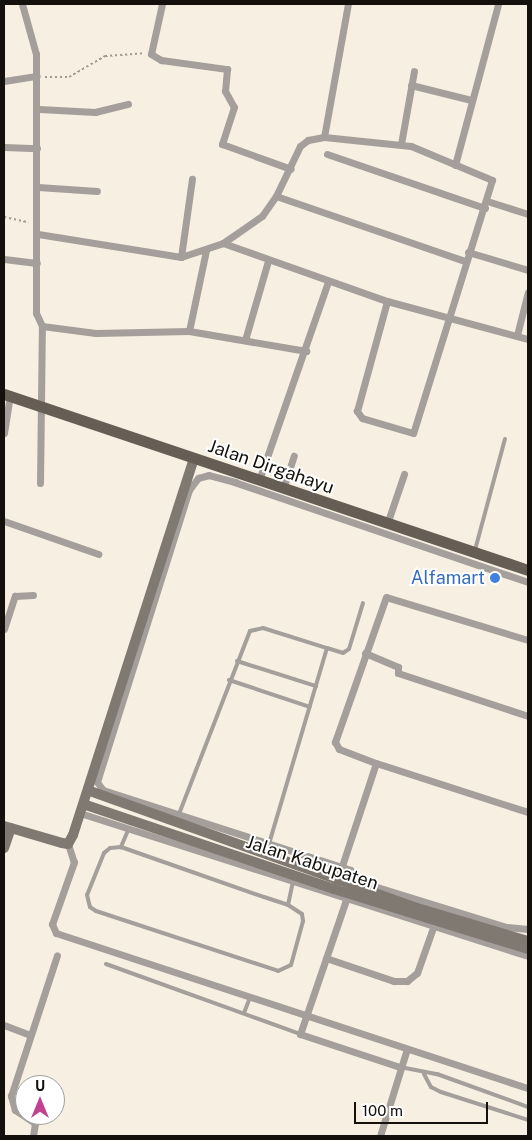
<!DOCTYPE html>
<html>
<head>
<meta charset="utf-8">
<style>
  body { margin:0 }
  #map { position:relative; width:532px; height:1140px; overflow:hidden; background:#f7efe1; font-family:"Public Sans",sans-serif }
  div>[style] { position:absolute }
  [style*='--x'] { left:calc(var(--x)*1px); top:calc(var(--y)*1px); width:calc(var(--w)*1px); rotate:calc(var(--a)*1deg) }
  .path>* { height:2px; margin-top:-1px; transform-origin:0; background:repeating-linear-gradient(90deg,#a09a8f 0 2.5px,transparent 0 5px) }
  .lane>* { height:4px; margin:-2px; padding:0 2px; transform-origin:2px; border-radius:2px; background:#a49f9a }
  .street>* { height:7px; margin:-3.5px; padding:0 3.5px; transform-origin:3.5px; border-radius:3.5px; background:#a49f9a }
  .secondary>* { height:10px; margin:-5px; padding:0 5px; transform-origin:5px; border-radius:5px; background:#807972 }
  .primary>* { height:11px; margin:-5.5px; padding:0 5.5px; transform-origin:5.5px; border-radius:5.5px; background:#665e55 }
  .dots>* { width:14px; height:14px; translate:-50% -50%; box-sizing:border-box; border:2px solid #fff; border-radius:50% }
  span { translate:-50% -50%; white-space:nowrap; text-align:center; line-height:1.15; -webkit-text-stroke:4px #fff; paint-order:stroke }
  .street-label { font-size:18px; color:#14110c }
  .shop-label { font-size:18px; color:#366cbe }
  .right { translate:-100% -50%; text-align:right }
  .frame { position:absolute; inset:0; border:5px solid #14110c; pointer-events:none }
  .north { position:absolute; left:15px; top:1075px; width:50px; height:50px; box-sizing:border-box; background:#fff; border:1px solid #a1a09e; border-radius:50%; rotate:0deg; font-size:14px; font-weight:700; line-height:20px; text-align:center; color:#14110c }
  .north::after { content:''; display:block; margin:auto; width:18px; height:22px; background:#c04290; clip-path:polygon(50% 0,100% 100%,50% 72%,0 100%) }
  .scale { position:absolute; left:354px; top:1102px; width:134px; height:22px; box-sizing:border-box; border:2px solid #14110c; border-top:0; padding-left:6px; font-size:15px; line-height:18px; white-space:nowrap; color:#14110c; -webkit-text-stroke:4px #fff; paint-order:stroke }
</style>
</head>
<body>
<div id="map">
  <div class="path">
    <div style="--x:45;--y:77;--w:24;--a:0"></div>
    <div style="--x:69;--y:77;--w:42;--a:-30.3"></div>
    <div style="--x:105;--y:56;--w:39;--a:-4"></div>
    <div style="--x:4;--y:217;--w:25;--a:12"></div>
  </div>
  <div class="lane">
    <div style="--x:475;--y:550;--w:115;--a:-74.9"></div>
    <div style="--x:327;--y:648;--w:17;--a:17"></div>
    <div style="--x:343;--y:653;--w:7;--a:-34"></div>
    <div style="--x:349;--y:649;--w:48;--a:-73.1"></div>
    <div style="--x:237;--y:661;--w:83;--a:17.6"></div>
    <div style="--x:229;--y:680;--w:85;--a:18.4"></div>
    <div style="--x:179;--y:814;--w:196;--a:-68.8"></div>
    <div style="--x:250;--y:631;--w:13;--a:-13"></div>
    <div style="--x:263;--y:628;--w:67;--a:17.4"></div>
    <div style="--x:327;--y:648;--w:204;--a:106.5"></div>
    <div style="--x:269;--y:844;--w:10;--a:127"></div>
    <div style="--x:129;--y:828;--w:21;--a:113"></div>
    <div style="--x:121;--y:847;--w:151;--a:19.3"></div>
    <div style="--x:264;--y:897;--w:25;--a:18"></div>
    <div style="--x:288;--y:905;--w:24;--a:-78"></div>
    <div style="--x:121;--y:847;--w:11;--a:175"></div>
    <div style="--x:110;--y:848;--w:8;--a:140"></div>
    <div style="--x:104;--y:853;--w:45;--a:112"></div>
    <div style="--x:87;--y:895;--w:12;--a:76"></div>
    <div style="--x:90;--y:907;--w:7;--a:34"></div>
    <div style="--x:96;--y:911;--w:192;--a:18.2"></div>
    <div style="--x:278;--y:971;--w:14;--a:-25"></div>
    <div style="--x:291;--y:965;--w:46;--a:-74.7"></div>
    <div style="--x:303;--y:921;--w:7;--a:-98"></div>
    <div style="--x:302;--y:914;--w:17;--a:-147"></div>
    <div style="--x:106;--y:964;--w:206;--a:19.8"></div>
    <div style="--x:244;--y:1013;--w:17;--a:-69"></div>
    <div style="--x:400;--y:1067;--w:38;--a:11"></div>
    <div style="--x:437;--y:1074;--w:97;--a:19.9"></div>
    <div style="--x:424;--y:1074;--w:15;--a:62"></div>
    <div style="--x:431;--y:1087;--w:11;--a:27"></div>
    <div style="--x:441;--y:1092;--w:91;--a:17.8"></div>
  </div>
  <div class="street">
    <div style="--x:22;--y:4;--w:52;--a:74.4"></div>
    <div style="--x:36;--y:54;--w:259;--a:90"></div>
    <div style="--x:36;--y:313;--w:14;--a:65"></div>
    <div style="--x:42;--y:326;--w:54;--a:7.4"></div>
    <div style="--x:96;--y:333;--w:93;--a:-1.2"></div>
    <div style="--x:189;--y:331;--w:119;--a:9.7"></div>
    <div style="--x:162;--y:4;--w:51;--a:102.4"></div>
    <div style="--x:151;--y:54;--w:12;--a:31"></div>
    <div style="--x:161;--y:60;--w:67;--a:7.8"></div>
    <div style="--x:227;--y:69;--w:22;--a:95"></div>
    <div style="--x:225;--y:91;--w:18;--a:61"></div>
    <div style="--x:234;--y:107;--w:39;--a:108"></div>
    <div style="--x:222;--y:144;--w:73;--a:19.9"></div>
    <div style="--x:4;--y:81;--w:33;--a:-9"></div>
    <div style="--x:411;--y:85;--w:62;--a:14"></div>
    <div style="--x:39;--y:109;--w:56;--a:3.1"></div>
    <div style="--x:95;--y:112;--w:34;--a:-14"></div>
    <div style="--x:324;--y:137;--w:135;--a:-79.8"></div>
    <div style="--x:401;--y:144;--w:74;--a:-79.9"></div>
    <div style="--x:4;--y:147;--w:33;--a:2"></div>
    <div style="--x:327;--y:154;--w:167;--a:18.9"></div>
    <div style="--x:455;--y:165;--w:167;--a:-75"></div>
    <div style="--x:38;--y:187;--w:59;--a:3.9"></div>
    <div style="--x:276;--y:196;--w:55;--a:-64.4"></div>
    <div style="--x:300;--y:146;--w:10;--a:-37"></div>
    <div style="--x:308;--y:140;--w:16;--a:-11"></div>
    <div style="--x:324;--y:137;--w:87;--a:5.9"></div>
    <div style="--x:411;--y:146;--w:88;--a:22.8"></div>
    <div style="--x:492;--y:180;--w:265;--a:107.3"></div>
    <div style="--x:413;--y:433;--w:53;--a:-163.6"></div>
    <div style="--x:362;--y:418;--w:9;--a:-126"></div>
    <div style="--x:357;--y:411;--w:114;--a:-74.7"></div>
    <div style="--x:487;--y:201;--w:43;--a:17.6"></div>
    <div style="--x:38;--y:234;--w:145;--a:9.1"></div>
    <div style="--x:181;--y:257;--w:44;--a:-18.4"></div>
    <div style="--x:223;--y:243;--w:47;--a:-34.7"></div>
    <div style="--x:262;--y:216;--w:24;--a:-55"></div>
    <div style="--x:276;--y:196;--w:200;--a:19"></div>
    <div style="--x:223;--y:243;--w:174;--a:19.5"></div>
    <div style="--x:387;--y:301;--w:146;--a:15.1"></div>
    <div style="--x:468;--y:252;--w:63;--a:16.7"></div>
    <div style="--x:181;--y:257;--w:79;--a:-82"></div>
    <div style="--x:4;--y:259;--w:33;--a:7"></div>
    <div style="--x:189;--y:331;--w:83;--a:-78.1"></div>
    <div style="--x:517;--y:335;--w:44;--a:-75.7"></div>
    <div style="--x:245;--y:340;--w:82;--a:-73.8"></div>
    <div style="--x:4;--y:433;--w:37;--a:-81"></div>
    <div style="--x:259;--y:480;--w:210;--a:-70.8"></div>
    <div style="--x:40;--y:483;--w:157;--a:-89.3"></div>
    <div style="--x:283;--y:489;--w:35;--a:-72"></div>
    <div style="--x:4;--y:521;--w:100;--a:19.3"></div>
    <div style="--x:387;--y:524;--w:53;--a:-71.2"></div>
    <div style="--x:528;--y:582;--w:310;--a:-161.2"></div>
    <div style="--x:235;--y:482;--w:27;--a:-165"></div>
    <div style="--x:209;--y:475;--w:11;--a:165"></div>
    <div style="--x:198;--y:478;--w:15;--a:127"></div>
    <div style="--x:189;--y:490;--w:306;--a:107.5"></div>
    <div style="--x:97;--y:782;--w:10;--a:53"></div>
    <div style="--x:103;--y:790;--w:260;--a:17.9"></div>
    <div style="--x:350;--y:870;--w:8;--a:104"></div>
    <div style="--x:348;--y:878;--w:165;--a:17.2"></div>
    <div style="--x:506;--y:927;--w:22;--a:5"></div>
    <div style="--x:4;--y:629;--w:35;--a:-72"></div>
    <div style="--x:15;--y:596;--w:18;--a:-3"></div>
    <div style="--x:528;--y:640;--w:148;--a:-163.2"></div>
    <div style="--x:386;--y:597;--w:154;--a:109.4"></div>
    <div style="--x:335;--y:742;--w:8;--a:60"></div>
    <div style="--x:339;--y:749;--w:40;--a:21"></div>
    <div style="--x:376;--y:763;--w:160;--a:17.9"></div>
    <div style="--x:365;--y:653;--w:36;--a:23"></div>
    <div style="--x:398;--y:667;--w:6;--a:90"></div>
    <div style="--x:398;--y:673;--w:137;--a:18.3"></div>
    <div style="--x:83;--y:814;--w:467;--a:17.7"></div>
    <div style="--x:68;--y:844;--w:19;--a:72"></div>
    <div style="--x:74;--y:862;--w:66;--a:109.5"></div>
    <div style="--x:52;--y:924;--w:10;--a:66"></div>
    <div style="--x:56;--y:933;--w:497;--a:18.2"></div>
    <div style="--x:336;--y:884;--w:127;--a:-71.7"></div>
    <div style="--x:347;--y:897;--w:145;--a:108.9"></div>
    <div style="--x:300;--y:1034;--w:105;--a:18.3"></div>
    <div style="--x:326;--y:958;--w:72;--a:18.7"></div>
    <div style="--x:394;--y:981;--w:13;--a:0"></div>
    <div style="--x:407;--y:981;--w:13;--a:-39"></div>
    <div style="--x:417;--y:973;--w:54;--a:-70.6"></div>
    <div style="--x:4;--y:1025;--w:28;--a:21"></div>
    <div style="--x:33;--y:1136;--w:13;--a:-81"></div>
    <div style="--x:35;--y:1123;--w:24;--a:-147"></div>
    <div style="--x:15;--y:1110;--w:15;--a:-106"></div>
    <div style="--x:11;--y:1096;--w:148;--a:-71.9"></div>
    <div style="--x:380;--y:1136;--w:91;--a:-72.8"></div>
  </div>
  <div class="secondary">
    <div style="--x:90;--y:791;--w:344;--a:19.7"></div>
    <div style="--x:414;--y:907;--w:118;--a:16.7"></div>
    <div style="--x:86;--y:805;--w:262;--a:18.7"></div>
    <div style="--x:334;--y:889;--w:203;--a:17.2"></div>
    <div style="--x:4;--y:826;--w:60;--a:16.3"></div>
    <div style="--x:62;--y:843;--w:6;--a:9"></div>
    <div style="--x:68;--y:844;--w:10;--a:-61"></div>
    <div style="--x:73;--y:835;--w:395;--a:-72.2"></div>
    <div style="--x:4;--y:848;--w:21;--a:-71"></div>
  </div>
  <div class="primary">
    <div style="--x:4;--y:394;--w:553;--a:18.57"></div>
  </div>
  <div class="dots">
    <div style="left:495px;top:578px;background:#3f7fe0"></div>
  </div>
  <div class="street-label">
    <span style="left:271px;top:467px;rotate:19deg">Jalan Dirgahayu</span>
    <span style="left:312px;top:863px;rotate:18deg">Jalan Kabupaten</span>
  </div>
  <div class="shop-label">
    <span class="right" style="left:485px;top:578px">Alfamart</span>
  </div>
  <div class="frame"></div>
  <div class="north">U</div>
  <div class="scale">100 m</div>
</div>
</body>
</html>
